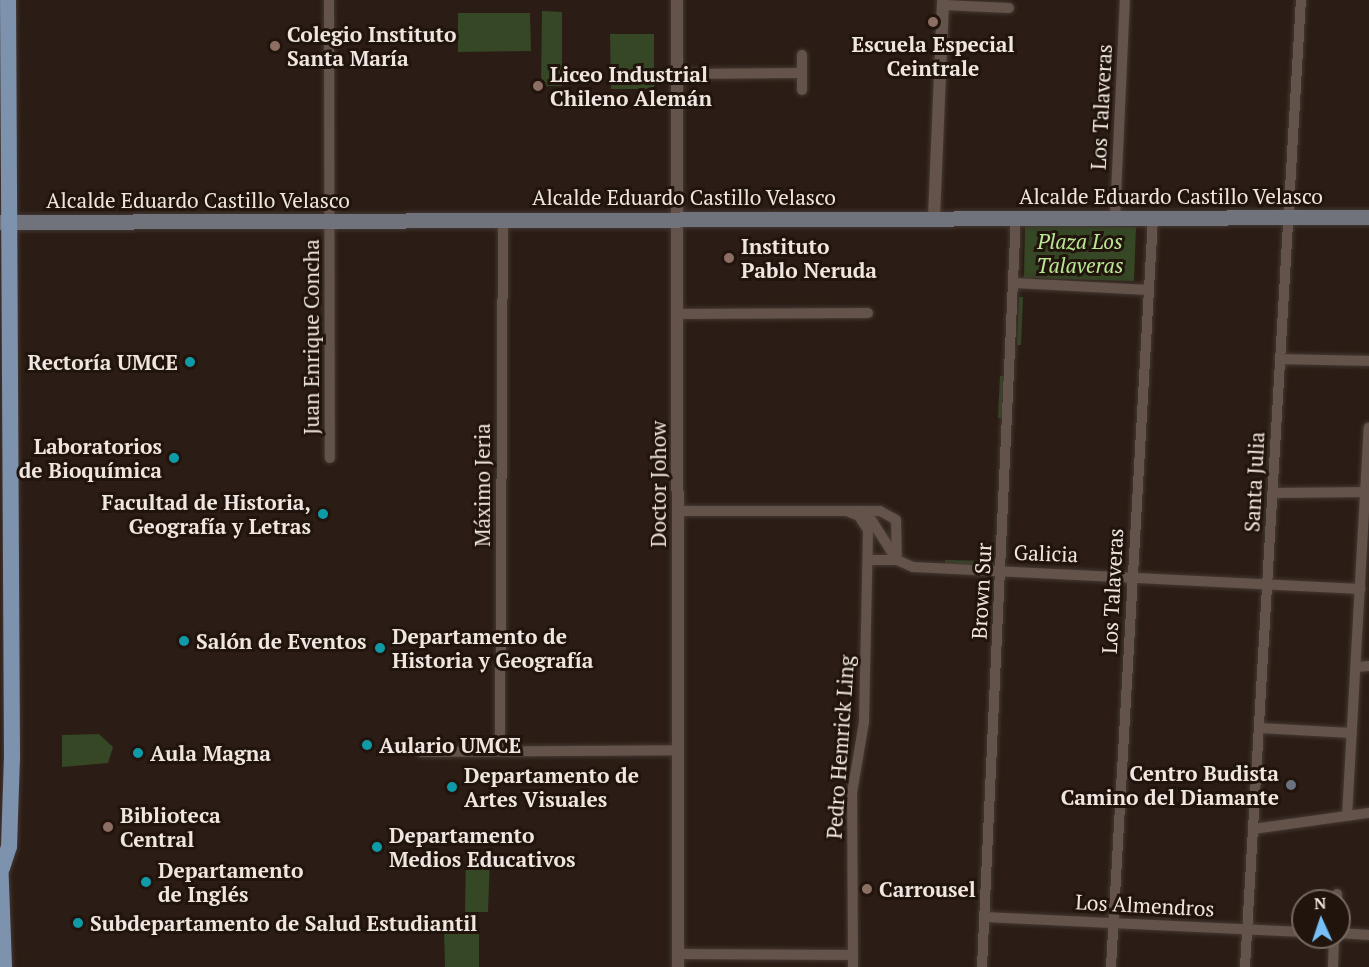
<!DOCTYPE html>
<html>
<head>
<meta charset="utf-8">
<style>
  body { margin:0 }
  #map { position:relative; width:1369px; height:967px; overflow:hidden; background:#2b1d15; font-family:"PT Serif",serif }
  div>[style] { position:absolute }
  [style*='--x'] { left:calc(var(--x)*1px); top:calc(var(--y)*1px); width:calc(var(--w)*1px); rotate:calc(var(--a)*1deg) }
  .green>* { inset:0; background:#354724 }
  .roads { filter:drop-shadow(0 0 2px #443833) drop-shadow(0 0 2px #443833) }
  .minor>* { height:10px; margin:-5px; padding:0 5px; transform-origin:5px; border-radius:5px; background:#63534a }
  .tertiary>* { height:12px; margin:-6px; padding:0 6px; transform-origin:6px; border-radius:6px; background:#63534a }
  .secondary>* { height:15px; margin:-7.5px; padding:0 7.5px; transform-origin:7.5px; border-radius:7.5px; background:#70727c }
  .primary>* { height:16px; margin:-8px; padding:0 8px; transform-origin:8px; border-radius:8px; background:#7d92ad }
  .dots>* { width:16px; height:16px; translate:-50% -50%; box-sizing:border-box; border:3px solid #21140c; border-radius:50% }
  span { translate:-50% -50%; white-space:nowrap; text-align:center; line-height:1.15; -webkit-text-stroke:6px #21140c; paint-order:stroke }
  .poi-label { font-size:21px; color:#f0e6e1; font-weight:700 }
  .left { translate:0 -50%; text-align:left }
  .right { translate:-100% -50%; text-align:right }
  .street-label { font-size:21px; color:#f0e6e1 }
  .park-label { font-size:21px; color:#bae794; font-style:italic }
  .north { position:absolute; left:1291px; top:889px; width:60px; height:60px; box-sizing:border-box; background:#21140c; border:2px solid #746861; border-radius:50%; rotate:357deg; font-size:16px; font-weight:700; line-height:24px; text-align:center; color:#f0e6e1 }
  .north::after { content:''; display:block; margin:auto; width:21px; height:27px; background:#76c0f7; clip-path:polygon(50% 0,100% 100%,50% 72%,0 100%) }
</style>
</head>
<body>
<div id="map">
  <div class="green">
    <div style="clip-path:polygon(542px 11px,562px 12px,562px 86px,541px 86px)"></div>
    <div style="clip-path:polygon(458px 13px,530px 13px,531px 51px,458px 52px)"></div>
    <div style="clip-path:polygon(610px 34px,654px 34px,654px 89px,611px 89px)"></div>
    <div style="clip-path:polygon(1025px 225px,1136px 227px,1134px 281px,1024px 278px)"></div>
    <div style="clip-path:polygon(1019px 297px,1023px 297px,1021px 345px,1017px 345px)"></div>
    <div style="clip-path:polygon(1000px 376px,1004px 376px,1002px 418px,998px 418px)"></div>
    <div style="clip-path:polygon(945px 560px,988px 561px,988px 565px,945px 564px)"></div>
    <div style="clip-path:polygon(99px 734px,113px 747px,108px 763px,62px 767px,62px 735px)"></div>
    <div style="clip-path:polygon(466px 856px,490px 856px,488px 912px,465px 912px)"></div>
    <div style="clip-path:polygon(444px 931px,479px 931px,479px 967px,445px 967px)"></div>
  </div>
  <div class="roads">
    <div class="minor">
      <div style="--x:329;--y:0;--w:458;--a:89.9"></div>
      <div style="--x:943;--y:5;--w:66;--a:2.6"></div>
      <div style="--x:802;--y:55;--w:35;--a:90"></div>
      <div style="--x:678;--y:74;--w:124;--a:-0.5"></div>
      <div style="--x:1115;--y:217;--w:217;--a:-87.4"></div>
      <div style="--x:1015;--y:283;--w:133;--a:3"></div>
      <div style="--x:678;--y:314;--w:190;--a:-0.3"></div>
      <div style="--x:1281;--y:359;--w:88;--a:1.3"></div>
      <div style="--x:1273;--y:493;--w:96;--a:-0.6"></div>
      <div style="--x:678;--y:511;--w:202;--a:0"></div>
      <div style="--x:880;--y:511;--w:18;--a:29"></div>
      <div style="--x:896;--y:520;--w:40;--a:88.6"></div>
      <div style="--x:847;--y:511;--w:27;--a:22"></div>
      <div style="--x:872;--y:521;--w:46;--a:57.3"></div>
      <div style="--x:897;--y:560;--w:17;--a:24"></div>
      <div style="--x:913;--y:567;--w:448;--a:2.8"></div>
      <div style="--x:868;--y:560;--w:29;--a:0"></div>
      <div style="--x:1356;--y:667;--w:13;--a:-4"></div>
      <div style="--x:1259;--y:728;--w:93;--a:3.1"></div>
      <div style="--x:500;--y:751;--w:532;--a:-89.68"></div>
      <div style="--x:421;--y:752;--w:257;--a:-0.4"></div>
      <div style="--x:1347;--y:816;--w:389;--a:-86.8"></div>
      <div style="--x:1253;--y:829;--w:117;--a:-7.9"></div>
      <div style="--x:1337;--y:901;--w:7;--a:-90"></div>
      <div style="--x:984;--y:917;--w:319;--a:2.7"></div>
      <div style="--x:1339;--y:933;--w:30;--a:4"></div>
      <div style="--x:678;--y:954;--w:175;--a:0.3"></div>
      <div style="--x:853;--y:967;--w:174;--a:-90.3"></div>
      <div style="--x:852;--y:793;--w:72;--a:-80.4"></div>
      <div style="--x:864;--y:722;--w:192;--a:-88.8"></div>
      <div style="--x:868;--y:530;--w:17;--a:-123"></div>
      <div style="--x:982;--y:967;--w:752;--a:-87.41"></div>
      <div style="--x:1111;--y:967;--w:751;--a:-86.79"></div>
      <div style="--x:1245;--y:967;--w:969;--a:-86.69"></div>
      <div style="--x:1333;--y:967;--w:30;--a:-88"></div>
    </div>
    <div class="tertiary">
      <div style="--x:677;--y:0;--w:967;--a:89.94"></div>
      <div style="--x:934;--y:217;--w:217;--a:-87.6"></div>
    </div>
    <div class="secondary">
      <div style="--x:0;--y:222;--w:1369;--a:-0.21"></div>
    </div>
    <div class="primary">
      <div style="--x:0;--y:857;--w:110;--a:87.9"></div>
      <div style="--x:2;--y:868;--w:22;--a:-72"></div>
      <div style="--x:9;--y:847;--w:89;--a:-88.1"></div>
      <div style="--x:12;--y:758;--w:758;--a:-90.3"></div>
    </div>
  </div>
  <div class="dots">
    <div style="left:933px;top:22px;background:#8d6e63"></div>
    <div style="left:275px;top:46px;background:#8d6e63"></div>
    <div style="left:538px;top:86px;background:#8d6e63"></div>
    <div style="left:729px;top:258px;background:#8d6e63"></div>
    <div style="left:190px;top:362px;background:#0f9aa8"></div>
    <div style="left:174px;top:458px;background:#0f9aa8"></div>
    <div style="left:323px;top:514px;background:#0f9aa8"></div>
    <div style="left:184px;top:641px;background:#0f9aa8"></div>
    <div style="left:380px;top:648px;background:#0f9aa8"></div>
    <div style="left:367px;top:745px;background:#0f9aa8"></div>
    <div style="left:138px;top:753px;background:#0f9aa8"></div>
    <div style="left:1291px;top:785px;background:#6b7280"></div>
    <div style="left:452px;top:787px;background:#0f9aa8"></div>
    <div style="left:108px;top:827px;background:#8d6e63"></div>
    <div style="left:377px;top:847px;background:#0f9aa8"></div>
    <div style="left:146px;top:882px;background:#0f9aa8"></div>
    <div style="left:867px;top:889px;background:#8d6e63"></div>
    <div style="left:78px;top:923px;background:#0f9aa8"></div>
  </div>
  <div class="poi-label">
    <span class="left" style="left:287px;top:46px">Colegio Instituto<br>Santa María</span>
    <span style="left:933px;top:56px">Escuela Especial<br>Ceintrale</span>
    <span class="left" style="left:550px;top:86px">Liceo Industrial<br>Chileno Alemán</span>
    <span class="left" style="left:741px;top:258px">Instituto<br>Pablo Neruda</span>
    <span class="right" style="left:178px;top:362px">Rectoría UMCE</span>
    <span class="right" style="left:162px;top:458px">Laboratorios<br>de Bioquímica</span>
    <span class="right" style="left:311px;top:514px">Facultad de Historia,<br>Geografía y Letras</span>
    <span class="left" style="left:392px;top:648px">Departamento de<br>Historia y Geografía</span>
    <span class="left" style="left:196px;top:641px">Salón de Eventos</span>
    <span class="left" style="left:379px;top:745px">Aulario UMCE</span>
    <span class="left" style="left:150px;top:753px">Aula Magna</span>
    <span class="right" style="left:1279px;top:785px">Centro Budista<br>Camino del Diamante</span>
    <span class="left" style="left:464px;top:787px">Departamento de<br>Artes Visuales</span>
    <span class="left" style="left:120px;top:827px">Biblioteca<br>Central</span>
    <span class="left" style="left:389px;top:847px">Departamento<br>Medios Educativos</span>
    <span class="left" style="left:158px;top:882px">Departamento<br>de Inglés</span>
    <span class="left" style="left:879px;top:889px">Carrousel</span>
    <span class="left" style="left:90px;top:923px">Subdepartamento de Salud Estudiantil</span>
  </div>
  <div class="street-label">
    <span style="left:1101px;top:107px;rotate:-87deg">Los Talaveras</span>
    <span style="left:1171px;top:196px">Alcalde Eduardo Castillo Velasco</span>
    <span style="left:684px;top:197px">Alcalde Eduardo Castillo Velasco</span>
    <span style="left:198px;top:200px">Alcalde Eduardo Castillo Velasco</span>
    <span style="left:311px;top:337px;rotate:-90deg">Juan Enrique Concha</span>
    <span style="left:1254px;top:482px;rotate:-87deg">Santa Julia</span>
    <span style="left:658px;top:484px;rotate:-90deg">Doctor Johow</span>
    <span style="left:482px;top:485px;rotate:-90deg">Máximo Jeria</span>
    <span style="left:1046px;top:553px;rotate:2deg">Galicia</span>
    <span style="left:981px;top:591px;rotate:-87deg">Brown Sur</span>
    <span style="left:1112px;top:591px;rotate:-87deg">Los Talaveras</span>
    <span style="left:840px;top:747px;rotate:-86deg">Pedro Hemrick Ling</span>
    <span style="left:1145px;top:905px;rotate:3deg">Los Almendros</span>
  </div>
  <div class="park-label">
    <span style="left:1080px;top:253px">Plaza Los<br>Talaveras</span>
  </div>
  <div class="north">N</div>
</div>
</body>
</html>
